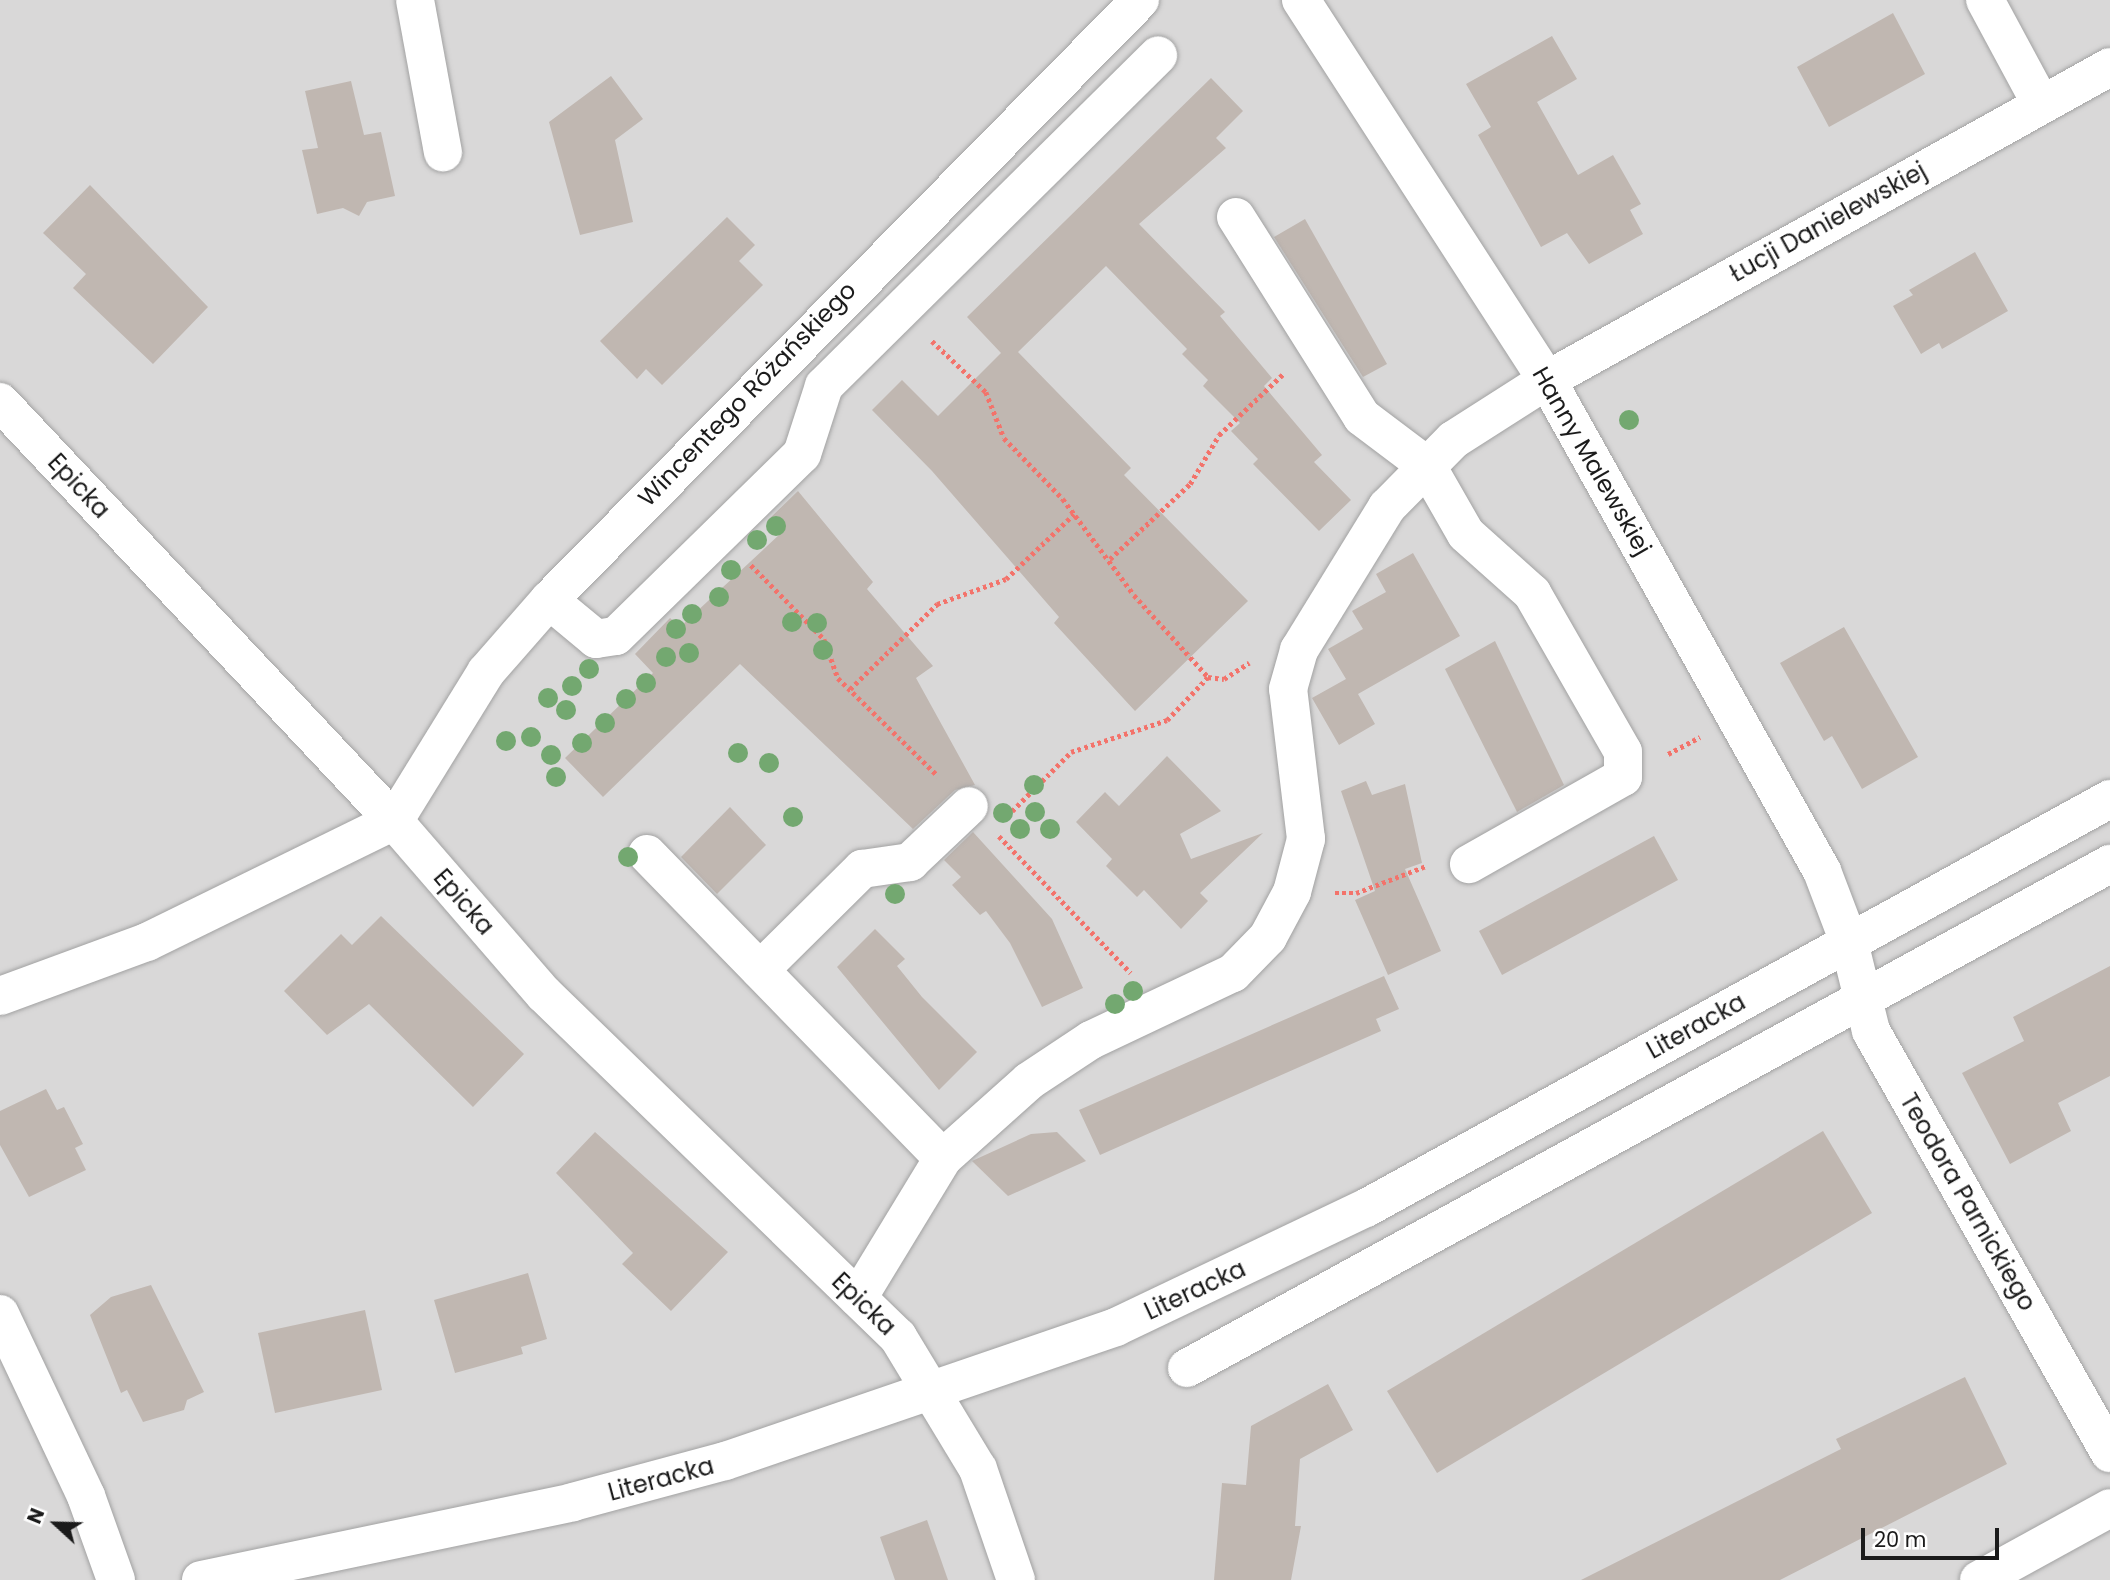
<!DOCTYPE html>
<html>
<head>
<meta charset="utf-8">
<style>
  body { margin:0 }
  #map { position:relative; width:2110px; height:1580px; overflow:hidden; background:#ece8e1; font-family:Poppins,sans-serif }
  div>[style] { position:absolute }
  [style*='--x'] { left:calc(var(--x)*1px); top:calc(var(--y)*1px); width:calc(var(--w)*1px); rotate:calc(var(--a)*1deg) }
  .residential>* { inset:0; background:#d9d8d8 }
  .building>* { inset:0; background:#c0b7b1 }
  .path>* { height:4.5px; margin-top:-2.25px; transform-origin:0; background:repeating-linear-gradient(90deg,#f3736b 0 3.5px,transparent 0 7px) }
  .roads { filter:drop-shadow(0 0 2px #a2a2a2) drop-shadow(0 0 2px #a2a2a2) }
  .minor>* { height:38px; margin:-19px; padding:0 19px; transform-origin:19px; border-radius:19px; background:#fff }
  .trees>* { width:20px; height:20px; margin:-10px; border-radius:50%; background:#73a870 }
  span { translate:-50% -50%; white-space:nowrap; text-align:center; line-height:1.15; -webkit-text-stroke:5px #fff; paint-order:stroke }
  .street-label { font-size:24px; color:#1b1b1b }
  .north { position:absolute; left:21px; top:1489px; width:70px; height:70px; -webkit-text-stroke:5px #fff; paint-order:stroke; rotate:292deg; font-size:19px; font-weight:700; line-height:28px; text-align:center; color:#1b1b1b }
  .north::after { content:''; display:block; margin:auto; width:24px; height:32px; background:#1b1b1b; clip-path:polygon(50% 0,100% 100%,50% 72%,0 100%) }
  .scale { position:absolute; left:1861px; top:1528px; width:138px; height:32px; box-sizing:border-box; border:4px solid #1b1b1b; border-top:0; padding-left:9px; font-size:21px; line-height:24px; white-space:nowrap; color:#1b1b1b; -webkit-text-stroke:5px #fff; paint-order:stroke }
</style>
</head>
<body>
<div id="map">
  <div class="residential">
    <div style="clip-path:polygon(0 0,2110px 0,2110px 1580px,0 1580px)"></div>
  </div>
  <div class="building">
    <div style="clip-path:polygon(1893px 13px,1925px 74px,1829px 127px,1797px 67px)"></div>
    <div style="clip-path:polygon(1552px 36px,1577px 79px,1537px 102px,1578px 175px,1613px 155px,1641px 204px,1630px 210px,1643px 234px,1589px 264px,1567px 233px,1541px 247px,1478px 135px,1491px 127px,1466px 84px)"></div>
    <div style="clip-path:polygon(611px 76px,643px 119px,615px 140px,633px 222px,580px 235px,549px 122px)"></div>
    <div style="clip-path:polygon(1211px 78px,1243px 111px,1216px 138px,1226px 148px,1139px 224px,1225px 312px,1220px 316px,1272px 378px,1264px 386px,1322px 455px,1314px 462px,1351px 500px,1319px 531px,1253px 464px,1258px 459px,1231px 431px,1240px 423px,1203px 386px,1208px 380px,1182px 354px,1187px 349px,1106px 266px,1018px 352px,1131px 468px,1124px 475px,1248px 601px,1135px 711px,1054px 623px,1059px 617px,932px 471px,872px 410px,902px 380px,938px 416px,1001px 353px,967px 317px)"></div>
    <div style="clip-path:polygon(351px 81px,364px 135px,381px 132px,395px 196px,367px 202px,359px 216px,343px 208px,317px 214px,302px 150px,318px 148px,305px 91px)"></div>
    <div style="clip-path:polygon(90px 185px,208px 307px,153px 364px,73px 288px,86px 274px,43px 233px)"></div>
    <div style="clip-path:polygon(727px 217px,755px 245px,739px 261px,763px 285px,662px 385px,646px 369px,637px 379px,600px 341px)"></div>
    <div style="clip-path:polygon(1305px 219px,1387px 364px,1363px 377px,1274px 237px)"></div>
    <div style="clip-path:polygon(1975px 252px,2008px 311px,1942px 349px,1939px 343px,1921px 354px,1893px 306px,1913px 295px,1909px 290px)"></div>
    <div style="clip-path:polygon(798px 491px,873px 582px,867px 589px,933px 666px,916px 678px,975px 785px,955px 790px,913px 829px,740px 664px,603px 797px,565px 758px,653px 673px,635px 654px,670px 618px,680px 627px,780px 534px,767px 521px)"></div>
    <div style="clip-path:polygon(1413px 553px,1460px 636px,1358px 694px,1375px 724px,1339px 745px,1312px 698px,1346px 679px,1328px 649px,1363px 629px,1352px 611px,1386px 592px,1376px 574px)"></div>
    <div style="clip-path:polygon(1844px 627px,1918px 757px,1862px 789px,1832px 736px,1824px 741px,1780px 663px)"></div>
    <div style="clip-path:polygon(1495px 641px,1564px 785px,1517px 812px,1445px 669px)"></div>
    <div style="clip-path:polygon(1167px 756px,1221px 811px,1180px 834px,1191px 859px,1263px 833px,1200px 893px,1208px 901px,1181px 929px,1144px 890px,1137px 897px,1106px 866px,1112px 859px,1076px 822px,1105px 792px,1119px 806px)"></div>
    <div style="clip-path:polygon(1366px 781px,1372px 795px,1405px 784px,1422px 863px,1405px 869px,1441px 951px,1388px 975px,1355px 900px,1375px 891px,1341px 791px)"></div>
    <div style="clip-path:polygon(730px 807px,766px 845px,717px 894px,681px 857px)"></div>
    <div style="clip-path:polygon(973px 832px,1052px 919px,1083px 988px,1042px 1007px,1010px 943px,986px 911px,980px 915px,952px 885px,961px 877px,944px 860px)"></div>
    <div style="clip-path:polygon(1654px 836px,1678px 880px,1502px 975px,1479px 931px)"></div>
    <div style="clip-path:polygon(381px 916px,524px 1054px,473px 1107px,369px 1004px,327px 1035px,284px 991px,341px 934px,352px 945px)"></div>
    <div style="clip-path:polygon(875px 929px,905px 959px,897px 966px,922px 997px,977px 1052px,939px 1090px,837px 967px)"></div>
    <div style="clip-path:polygon(2110px 966px,2110px 1076px,2058px 1103px,2071px 1131px,2010px 1164px,1962px 1073px,2024px 1041px,2013px 1017px)"></div>
    <div style="clip-path:polygon(1384px 976px,1399px 1009px,1376px 1019px,1381px 1031px,1100px 1155px,1079px 1110px)"></div>
    <div style="clip-path:polygon(46px 1089px,57px 1110px,64px 1107px,83px 1144px,75px 1148px,86px 1170px,29px 1197px,0 1145px,0 1111px)"></div>
    <div style="clip-path:polygon(1823px 1131px,1872px 1213px,1437px 1473px,1387px 1391px)"></div>
    <div style="clip-path:polygon(595px 1132px,728px 1252px,671px 1311px,622px 1264px,633px 1253px,556px 1173px)"></div>
    <div style="clip-path:polygon(1057px 1132px,1086px 1161px,1008px 1196px,972px 1161px,1031px 1134px)"></div>
    <div style="clip-path:polygon(528px 1273px,547px 1339px,521px 1347px,523px 1354px,455px 1373px,434px 1300px)"></div>
    <div style="clip-path:polygon(151px 1285px,204px 1392px,187px 1400px,184px 1410px,143px 1422px,127px 1390px,121px 1393px,90px 1315px,111px 1297px)"></div>
    <div style="clip-path:polygon(365px 1310px,382px 1390px,275px 1413px,258px 1333px)"></div>
    <div style="clip-path:polygon(1965px 1377px,2007px 1464px,1780px 1580px,1581px 1580px,1841px 1449px,1836px 1439px)"></div>
    <div style="clip-path:polygon(1328px 1384px,1353px 1430px,1300px 1459px,1295px 1526px,1301px 1526px,1291px 1580px,1214px 1580px,1222px 1483px,1246px 1485px,1251px 1426px)"></div>
    <div style="clip-path:polygon(927px 1520px,948px 1580px,895px 1580px,880px 1537px)"></div>
  </div>
  <div class="path">
    <div style="--x:932;--y:341;--w:74;--a:43.4"></div>
    <div style="--x:986;--y:392;--w:49;--a:68.6"></div>
    <div style="--x:1004;--y:438;--w:85;--a:46"></div>
    <div style="--x:1063;--y:499;--w:119;--a:53.5"></div>
    <div style="--x:1134;--y:595;--w:110;--a:47.9"></div>
    <div style="--x:1208;--y:677;--w:16;--a:7"></div>
    <div style="--x:1224;--y:679;--w:30;--a:-33"></div>
    <div style="--x:1110;--y:559;--w:110;--a:-43.2"></div>
    <div style="--x:1190;--y:484;--w:57;--a:-59.4"></div>
    <div style="--x:1219;--y:435;--w:90;--a:-43.6"></div>
    <div style="--x:751;--y:565;--w:104;--a:45.4"></div>
    <div style="--x:824;--y:639;--w:41;--a:70.3"></div>
    <div style="--x:838;--y:678;--w:140;--a:44.4"></div>
    <div style="--x:850;--y:689;--w:122;--a:-44.3"></div>
    <div style="--x:937;--y:604;--w:73;--a:-19.9"></div>
    <div style="--x:1006;--y:579;--w:94;--a:-43.7"></div>
    <div style="--x:1668;--y:754;--w:36;--a:-28"></div>
    <div style="--x:1012;--y:811;--w:83;--a:-45"></div>
    <div style="--x:1071;--y:752;--w:101;--a:-18.4"></div>
    <div style="--x:1167;--y:720;--w:59;--a:-46.4"></div>
    <div style="--x:999;--y:836;--w:190;--a:46.1"></div>
    <div style="--x:1335;--y:893;--w:21;--a:0"></div>
    <div style="--x:1356;--y:893;--w:75;--a:-21.1"></div>
  </div>
  <div class="roads">
    <div class="minor">
      <div style="--x:415;--y:0;--w:155;--a:79.6"></div>
      <div style="--x:1301;--y:0;--w:453;--a:57.1"></div>
      <div style="--x:1547;--y:380;--w:563;--a:60.75"></div>
      <div style="--x:1822;--y:871;--w:76;--a:69.2"></div>
      <div style="--x:1849;--y:942;--w:92;--a:76.1"></div>
      <div style="--x:1871;--y:1031;--w:485;--a:60.5"></div>
      <div style="--x:1985;--y:0;--w:116;--a:61.7"></div>
      <div style="--x:1236;--y:217;--w:236;--a:57.8"></div>
      <div style="--x:1362;--y:417;--w:81;--a:37"></div>
      <div style="--x:1427;--y:466;--w:78;--a:60.2"></div>
      <div style="--x:1466;--y:534;--w:89;--a:41.8"></div>
      <div style="--x:1532;--y:593;--w:183;--a:60.2"></div>
      <div style="--x:1623;--y:752;--w:25;--a:90"></div>
      <div style="--x:1623;--y:777;--w:177;--a:150.5"></div>
      <div style="--x:0;--y:402;--w:575;--a:46.76"></div>
      <div style="--x:394;--y:821;--w:229;--a:49.1"></div>
      <div style="--x:544;--y:994;--w:493;--a:44.1"></div>
      <div style="--x:898;--y:1337;--w:154;--a:58.8"></div>
      <div style="--x:978;--y:1469;--w:117;--a:71.1"></div>
      <div style="--x:549;--y:600;--w:61;--a:39.7"></div>
      <div style="--x:596;--y:639;--w:20;--a:-9"></div>
      <div style="--x:616;--y:636;--w:260;--a:-44.4"></div>
      <div style="--x:802;--y:454;--w:71;--a:-72.1"></div>
      <div style="--x:824;--y:386;--w:470;--a:-44.7"></div>
      <div style="--x:647;--y:854;--w:424;--a:45.8"></div>
      <div style="--x:760;--y:970;--w:144;--a:-44.7"></div>
      <div style="--x:862;--y:869;--w:49;--a:-8.3"></div>
      <div style="--x:910;--y:862;--w:81;--a:-43.5"></div>
      <div style="--x:0;--y:996;--w:157;--a:-20.2"></div>
      <div style="--x:147;--y:942;--w:275;--a:-26.1"></div>
      <div style="--x:394;--y:821;--w:175;--a:-58.3"></div>
      <div style="--x:486;--y:672;--w:96;--a:-48.8"></div>
      <div style="--x:549;--y:600;--w:842;--a:-45.43"></div>
      <div style="--x:858;--y:1298;--w:164;--a:-58.7"></div>
      <div style="--x:943;--y:1158;--w:115;--a:-41.8"></div>
      <div style="--x:1029;--y:1081;--w:74;--a:-33.5"></div>
      <div style="--x:1091;--y:1040;--w:157;--a:-25.3"></div>
      <div style="--x:1233;--y:973;--w:50;--a:-45.8"></div>
      <div style="--x:1268;--y:937;--w:51;--a:-61.9"></div>
      <div style="--x:1292;--y:892;--w:55;--a:-75.2"></div>
      <div style="--x:1306;--y:839;--w:151;--a:-96.8"></div>
      <div style="--x:1288;--y:689;--w:41;--a:-74.2"></div>
      <div style="--x:1299;--y:650;--w:168;--a:-58.4"></div>
      <div style="--x:1387;--y:507;--w:94;--a:-45.4"></div>
      <div style="--x:1453;--y:440;--w:112;--a:-32.6"></div>
      <div style="--x:1547;--y:380;--w:644;--a:-29.07"></div>
      <div style="--x:0;--y:1314;--w:201;--a:64.7"></div>
      <div style="--x:86;--y:1496;--w:89;--a:70.3"></div>
      <div style="--x:1187;--y:1368;--w:1052;--a:-28.64"></div>
      <div style="--x:201;--y:1580;--w:380;--a:-11.8"></div>
      <div style="--x:573;--y:1502;--w:157;--a:-15.1"></div>
      <div style="--x:725;--y:1461;--w:413;--a:-18.9"></div>
      <div style="--x:1116;--y:1327;--w:277;--a:-25.5"></div>
      <div style="--x:1366;--y:1208;--w:849;--a:-28.8"></div>
      <div style="--x:1979;--y:1580;--w:149;--a:-28.8"></div>
    </div>
  </div>
  <div class="trees">
    <div style="left:1629px;top:420px"></div>
    <div style="left:776px;top:526px"></div>
    <div style="left:757px;top:540px"></div>
    <div style="left:731px;top:570px"></div>
    <div style="left:719px;top:597px"></div>
    <div style="left:692px;top:614px"></div>
    <div style="left:792px;top:622px"></div>
    <div style="left:817px;top:623px"></div>
    <div style="left:676px;top:629px"></div>
    <div style="left:823px;top:650px"></div>
    <div style="left:689px;top:653px"></div>
    <div style="left:666px;top:657px"></div>
    <div style="left:589px;top:669px"></div>
    <div style="left:646px;top:683px"></div>
    <div style="left:572px;top:686px"></div>
    <div style="left:548px;top:698px"></div>
    <div style="left:626px;top:699px"></div>
    <div style="left:566px;top:710px"></div>
    <div style="left:605px;top:723px"></div>
    <div style="left:531px;top:737px"></div>
    <div style="left:506px;top:741px"></div>
    <div style="left:582px;top:743px"></div>
    <div style="left:738px;top:753px"></div>
    <div style="left:551px;top:755px"></div>
    <div style="left:769px;top:763px"></div>
    <div style="left:556px;top:777px"></div>
    <div style="left:1034px;top:785px"></div>
    <div style="left:1035px;top:812px"></div>
    <div style="left:1003px;top:813px"></div>
    <div style="left:793px;top:817px"></div>
    <div style="left:1020px;top:829px"></div>
    <div style="left:1050px;top:829px"></div>
    <div style="left:628px;top:857px"></div>
    <div style="left:895px;top:894px"></div>
    <div style="left:1133px;top:991px"></div>
    <div style="left:1115px;top:1004px"></div>
  </div>
  <div class="street-label">
    <span style="left:1828px;top:222px;rotate:-29deg">Łucji Danielewskiej</span>
    <span style="left:747px;top:394px;rotate:-46deg">Wincentego Różańskiego</span>
    <span style="left:1592px;top:461px;rotate:60deg">Hanny Malewskiej</span>
    <span style="left:79px;top:486px;rotate:47deg">Epicka</span>
    <span style="left:464px;top:902px;rotate:49deg">Epicka</span>
    <span style="left:1696px;top:1026px;rotate:-29deg">Literacka</span>
    <span style="left:1968px;top:1202px;rotate:60deg">Teodora Parnickiego</span>
    <span style="left:1195px;top:1290px;rotate:-25deg">Literacka</span>
    <span style="left:864px;top:1304px;rotate:44deg">Epicka</span>
    <span style="left:661px;top:1479px;rotate:-15deg">Literacka</span>
  </div>
  <div class="north">N</div>
  <div class="scale">20 m</div>
</div>
</body>
</html>
